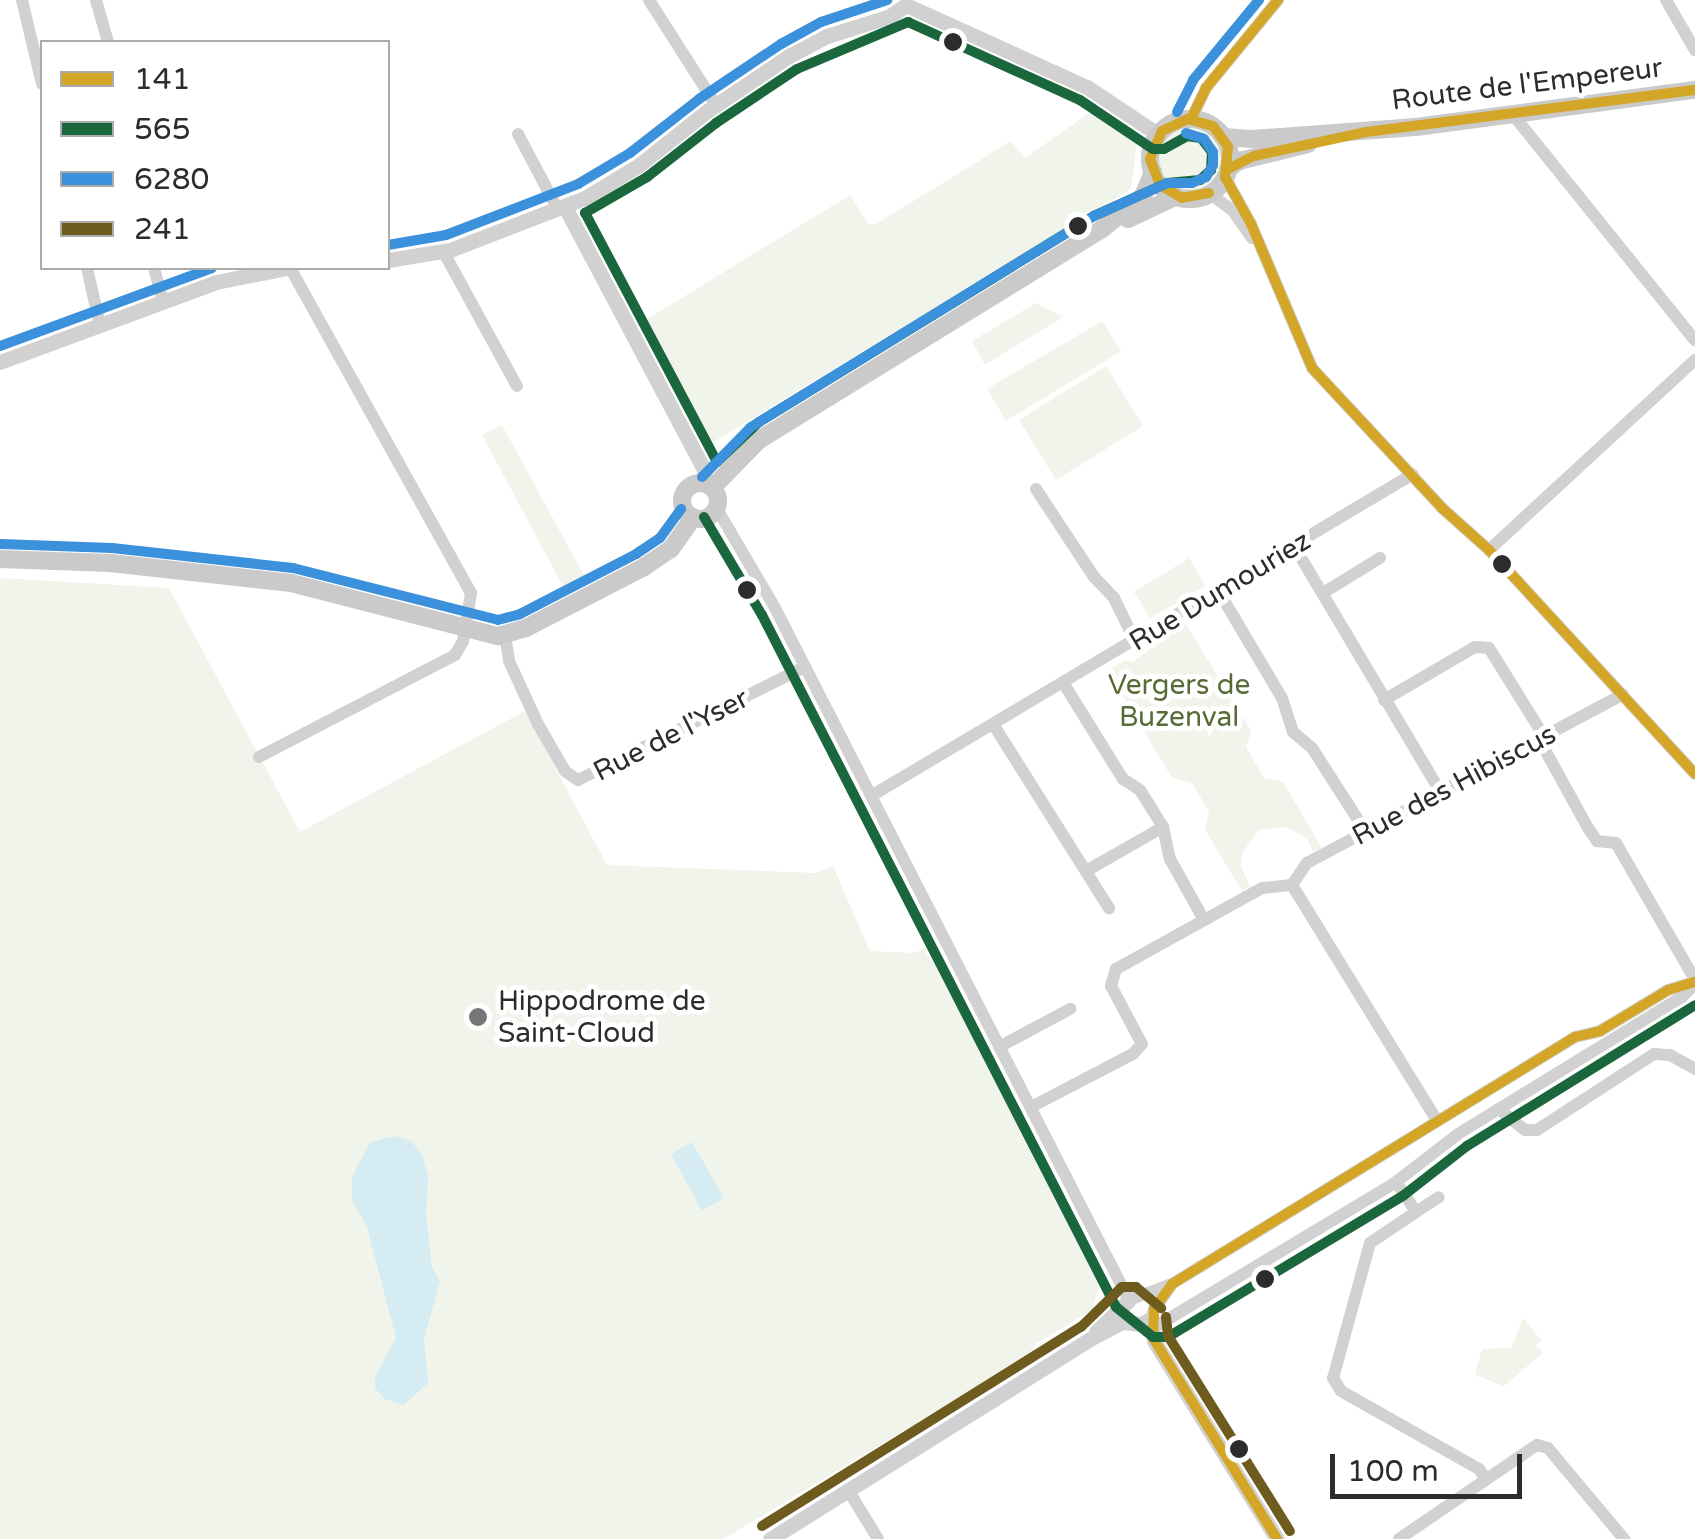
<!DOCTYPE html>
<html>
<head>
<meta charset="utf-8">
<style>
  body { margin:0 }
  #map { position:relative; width:1695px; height:1539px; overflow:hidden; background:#fff; font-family:"Varela Round",sans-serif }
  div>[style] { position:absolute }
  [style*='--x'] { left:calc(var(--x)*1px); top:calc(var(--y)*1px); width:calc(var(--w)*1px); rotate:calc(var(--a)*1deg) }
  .green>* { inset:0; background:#f1f4ea }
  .round { border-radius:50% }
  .water>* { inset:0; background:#d5ecf2 }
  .minor>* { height:12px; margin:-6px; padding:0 6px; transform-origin:6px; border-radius:6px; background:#d1d1d1 }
  .tertiary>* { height:15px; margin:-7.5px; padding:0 7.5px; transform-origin:7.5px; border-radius:7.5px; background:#d1d1d1 }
  .secondary>* { height:18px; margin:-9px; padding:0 9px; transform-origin:9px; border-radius:9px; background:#cacaca }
  .secondary>.ring { margin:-9px; padding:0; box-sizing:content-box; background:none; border:18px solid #cacaca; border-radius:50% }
  .bus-1>* { height:10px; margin:-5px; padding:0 5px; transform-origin:5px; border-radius:5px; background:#d3a627 }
  .bus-2>* { height:10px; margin:-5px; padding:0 5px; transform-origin:5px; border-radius:5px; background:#1b673d }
  .bus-3>* { height:10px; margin:-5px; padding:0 5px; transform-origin:5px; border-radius:5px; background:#3c91dc }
  .bus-4>* { height:10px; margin:-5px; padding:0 5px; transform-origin:5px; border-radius:5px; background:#6e5b1e }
  .dots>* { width:28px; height:28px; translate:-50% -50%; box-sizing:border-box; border:5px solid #fff; border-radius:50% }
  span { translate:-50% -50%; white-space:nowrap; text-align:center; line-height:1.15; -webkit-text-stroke:10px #fff; paint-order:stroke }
  .street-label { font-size:28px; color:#2c2c2c }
  .park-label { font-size:28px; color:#586b37 }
  .poi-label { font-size:28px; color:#2c2c2c }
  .left { translate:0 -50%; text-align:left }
  .legend { position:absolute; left:40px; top:40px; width:350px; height:230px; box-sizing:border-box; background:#fff; border:2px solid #ababab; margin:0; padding:12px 18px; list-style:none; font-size:30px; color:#2c2c2c }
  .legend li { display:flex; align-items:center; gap:20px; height:50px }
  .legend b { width:50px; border:2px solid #ababab }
  .scale { position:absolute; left:1330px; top:1454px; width:192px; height:45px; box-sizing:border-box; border:5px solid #2c2c2c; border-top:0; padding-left:12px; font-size:30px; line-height:35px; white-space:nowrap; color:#2c2c2c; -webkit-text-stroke:8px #fff; paint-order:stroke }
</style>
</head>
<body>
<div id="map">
  <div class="green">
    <div style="clip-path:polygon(1095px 109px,1138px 135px,1131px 189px,715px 441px,697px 435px,639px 324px,850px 195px,868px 224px,876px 224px,1011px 141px,1025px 158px)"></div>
    <div class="round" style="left:1157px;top:126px;width:66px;height:66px"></div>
    <div style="clip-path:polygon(1036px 303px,1063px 317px,985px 365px,972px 341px)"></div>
    <div style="clip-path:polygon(1102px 321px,1121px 351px,1006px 421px,987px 389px)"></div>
    <div style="clip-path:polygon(1106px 366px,1143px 426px,1056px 480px,1019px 420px)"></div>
    <div style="clip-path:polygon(502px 425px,587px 581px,566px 592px,482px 435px)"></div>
    <div style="clip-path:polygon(1189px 558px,1206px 586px,1150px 618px,1134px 592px)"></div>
    <div style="clip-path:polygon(0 578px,169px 588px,300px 832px,525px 711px,607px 865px,816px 873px,833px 866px,870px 951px,914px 953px,927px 947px,925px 952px,934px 961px,1099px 1286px,1092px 1310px,1034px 1345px,1032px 1353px,724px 1539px,0 1539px)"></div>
    <div style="clip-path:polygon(1186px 624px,1251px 731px,1246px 747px,1264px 778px,1283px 782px,1322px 848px,1313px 852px,1307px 839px,1287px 827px,1259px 830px,1242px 853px,1241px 866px,1250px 887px,1242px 891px,1205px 830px,1209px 812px,1192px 783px,1172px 778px,1108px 671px,1125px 660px,1132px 662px)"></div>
    <div style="clip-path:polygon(1523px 1318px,1542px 1341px,1536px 1345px,1543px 1353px,1504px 1386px,1475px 1375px,1482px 1349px,1511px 1348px)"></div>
  </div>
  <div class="water">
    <div style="clip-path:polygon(396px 1136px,411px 1141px,422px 1154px,428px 1176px,426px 1215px,432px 1267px,440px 1281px,424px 1340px,428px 1383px,404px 1405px,384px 1399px,375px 1388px,375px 1377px,396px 1338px,367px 1227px,352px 1200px,352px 1177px,370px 1142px)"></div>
    <div style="clip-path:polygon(692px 1142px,724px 1198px,702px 1211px,671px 1154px)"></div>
  </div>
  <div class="minor">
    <div style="--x:22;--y:0;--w:86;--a:76.6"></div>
    <div style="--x:96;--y:0;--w:44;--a:74.1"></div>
    <div style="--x:649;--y:0;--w:125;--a:57.5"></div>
    <div style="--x:1666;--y:0;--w:58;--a:59.9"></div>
    <div style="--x:1514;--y:116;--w:288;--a:51.1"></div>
    <div style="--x:1191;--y:119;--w:34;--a:-64"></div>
    <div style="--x:1206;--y:88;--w:114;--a:-50.7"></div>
    <div style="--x:518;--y:134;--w:86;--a:62.2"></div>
    <div style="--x:1225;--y:177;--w:54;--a:61"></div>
    <div style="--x:1251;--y:224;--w:156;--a:67"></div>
    <div style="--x:1312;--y:368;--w:191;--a:47.1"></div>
    <div style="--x:1442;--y:508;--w:63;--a:41.8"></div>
    <div style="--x:1489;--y:550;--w:304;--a:47.4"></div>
    <div style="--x:1209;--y:193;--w:30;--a:37"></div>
    <div style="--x:1233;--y:211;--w:33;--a:55"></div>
    <div style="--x:443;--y:251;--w:154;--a:61.3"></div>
    <div style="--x:87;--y:268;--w:58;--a:77.2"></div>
    <div style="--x:154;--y:268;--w:34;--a:75"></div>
    <div style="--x:1036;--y:489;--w:105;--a:56.6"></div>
    <div style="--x:1094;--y:577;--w:29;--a:46"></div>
    <div style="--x:1114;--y:598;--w:48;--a:64"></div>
    <div style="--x:717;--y:509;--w:115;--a:59.6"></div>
    <div style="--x:775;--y:608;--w:777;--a:62.91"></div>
    <div style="--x:1129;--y:1300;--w:46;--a:-20.4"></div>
    <div style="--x:1172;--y:1284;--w:473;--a:-31.5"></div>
    <div style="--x:1575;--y:1037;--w:26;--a:-13"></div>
    <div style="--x:1600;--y:1031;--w:79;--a:-31.1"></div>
    <div style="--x:1668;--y:990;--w:28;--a:-17"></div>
    <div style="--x:1294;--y:546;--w:285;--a:59.2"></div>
    <div style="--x:1489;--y:550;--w:280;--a:-42.7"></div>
    <div style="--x:1219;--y:592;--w:123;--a:59.3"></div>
    <div style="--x:1282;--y:698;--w:36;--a:72"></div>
    <div style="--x:1293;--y:732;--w:25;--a:40"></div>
    <div style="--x:1312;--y:748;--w:100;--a:57.3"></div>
    <div style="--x:1323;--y:593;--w:67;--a:-31.6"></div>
    <div style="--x:505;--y:635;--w:26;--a:81"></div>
    <div style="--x:509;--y:661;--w:69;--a:65.3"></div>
    <div style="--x:538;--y:724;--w:54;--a:60.1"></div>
    <div style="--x:565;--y:771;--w:16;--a:35"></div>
    <div style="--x:578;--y:780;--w:254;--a:-26.5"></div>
    <div style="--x:1064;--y:684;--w:112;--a:58.2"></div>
    <div style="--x:1123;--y:779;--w:20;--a:33"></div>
    <div style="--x:1140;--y:790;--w:44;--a:58.1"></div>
    <div style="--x:1163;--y:827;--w:33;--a:78"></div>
    <div style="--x:1170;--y:859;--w:70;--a:60.9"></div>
    <div style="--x:1384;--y:700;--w:105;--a:-30.2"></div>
    <div style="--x:1475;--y:647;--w:14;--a:4"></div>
    <div style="--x:1489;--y:648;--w:106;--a:58.1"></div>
    <div style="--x:993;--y:724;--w:218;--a:57.8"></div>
    <div style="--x:1540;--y:741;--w:99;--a:61.1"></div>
    <div style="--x:1588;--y:828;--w:16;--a:55"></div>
    <div style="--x:1597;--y:841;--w:19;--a:6"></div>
    <div style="--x:1616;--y:843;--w:158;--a:60"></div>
    <div style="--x:259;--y:757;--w:221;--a:-27.5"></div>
    <div style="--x:455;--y:655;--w:16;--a:-60"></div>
    <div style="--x:463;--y:641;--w:49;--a:-80.5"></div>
    <div style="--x:471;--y:593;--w:372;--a:-119.1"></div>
    <div style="--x:871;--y:796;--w:630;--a:-30.71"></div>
    <div style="--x:1086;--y:871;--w:89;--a:-29.7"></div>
    <div style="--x:1292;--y:885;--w:27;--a:-56"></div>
    <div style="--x:1307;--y:863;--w:358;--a:-28.1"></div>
    <div style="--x:1292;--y:885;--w:277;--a:58.4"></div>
    <div style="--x:999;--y:1047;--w:81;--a:-28.2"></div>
    <div style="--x:1031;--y:1107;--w:115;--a:-27.5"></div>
    <div style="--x:1133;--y:1054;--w:13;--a:-48"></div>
    <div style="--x:1142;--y:1044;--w:66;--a:-118.1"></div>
    <div style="--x:1111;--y:986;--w:18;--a:-74"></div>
    <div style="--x:1116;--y:969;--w:167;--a:-29"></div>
    <div style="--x:1262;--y:888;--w:30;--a:-6"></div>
    <div style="--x:1499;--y:1109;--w:33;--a:39"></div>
    <div style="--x:1525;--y:1130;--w:12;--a:0"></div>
    <div style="--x:1537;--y:1130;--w:140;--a:-33"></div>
    <div style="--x:1654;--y:1054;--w:16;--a:4"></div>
    <div style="--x:1670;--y:1055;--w:29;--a:29"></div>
    <div style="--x:1396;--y:1182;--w:36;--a:56"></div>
    <div style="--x:1416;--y:1212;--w:55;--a:146"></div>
    <div style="--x:1370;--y:1243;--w:140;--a:105.3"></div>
    <div style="--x:1333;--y:1378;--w:15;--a:58"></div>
    <div style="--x:1341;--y:1391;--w:159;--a:29.5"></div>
    <div style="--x:1479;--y:1469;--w:12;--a:55"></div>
    <div style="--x:1416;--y:1212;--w:27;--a:-33"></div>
    <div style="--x:1171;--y:1286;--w:29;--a:126"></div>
    <div style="--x:1154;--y:1309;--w:10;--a:107"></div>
    <div style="--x:1151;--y:1319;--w:10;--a:29"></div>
    <div style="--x:1160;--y:1324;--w:275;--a:-31"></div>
    <div style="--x:1396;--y:1182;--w:78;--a:-37.7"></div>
    <div style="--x:1458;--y:1134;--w:263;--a:-31.5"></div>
    <div style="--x:1682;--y:997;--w:18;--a:-45"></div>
    <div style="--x:848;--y:1490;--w:57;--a:58.5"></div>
    <div style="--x:1399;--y:1539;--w:167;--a:-34.3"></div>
    <div style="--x:1537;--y:1445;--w:11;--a:15"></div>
    <div style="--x:1548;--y:1448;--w:119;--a:50.1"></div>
  </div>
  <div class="tertiary">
    <div style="--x:565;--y:207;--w:297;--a:62.1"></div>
    <div style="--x:704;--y:470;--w:13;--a:86"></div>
    <div style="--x:388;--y:260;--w:63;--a:-9.2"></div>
    <div style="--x:450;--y:250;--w:145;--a:-21.1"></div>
    <div style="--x:585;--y:198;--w:63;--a:-31.4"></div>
    <div style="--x:639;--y:165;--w:87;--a:-38.5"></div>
    <div style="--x:707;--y:111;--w:99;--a:-33.9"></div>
    <div style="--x:789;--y:56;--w:43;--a:-27.8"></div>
    <div style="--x:827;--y:36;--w:66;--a:-17.6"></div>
    <div style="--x:890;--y:16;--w:19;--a:-35"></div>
    <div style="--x:906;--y:5;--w:199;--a:24.4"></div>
    <div style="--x:1087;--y:87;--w:87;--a:33.7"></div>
    <div style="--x:0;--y:362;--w:230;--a:-20.3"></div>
    <div style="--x:216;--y:282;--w:71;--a:-11.3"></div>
    <div style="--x:1151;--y:1319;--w:22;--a:82"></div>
    <div style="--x:1154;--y:1341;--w:233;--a:58.2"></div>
    <div style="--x:1096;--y:1332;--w:46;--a:-44.1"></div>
    <div style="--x:770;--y:1539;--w:377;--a:-32"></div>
    <div style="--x:1090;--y:1339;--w:36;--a:-28"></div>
    <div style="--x:1122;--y:1322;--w:19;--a:6"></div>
    <div style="--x:1141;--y:1324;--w:11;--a:-27"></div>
  </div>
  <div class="secondary">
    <div class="ring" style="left:1150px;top:119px;width:62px;height:62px"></div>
    <div style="--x:1223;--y:137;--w:29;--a:4"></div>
    <div style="--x:1252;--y:139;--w:164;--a:-4.2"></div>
    <div style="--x:1416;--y:127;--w:281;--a:-7.6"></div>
    <div style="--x:1228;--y:169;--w:14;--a:-36"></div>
    <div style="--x:1239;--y:161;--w:71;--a:-13.8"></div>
    <div style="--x:1128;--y:219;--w:54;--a:-25.1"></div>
    <div class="ring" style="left:682px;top:483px;width:18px;height:18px"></div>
    <div style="--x:713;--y:487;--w:66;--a:-45.6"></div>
    <div style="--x:759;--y:440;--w:403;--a:-31.6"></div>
    <div style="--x:1102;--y:229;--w:53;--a:-38.8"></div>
    <div style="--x:1143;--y:196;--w:26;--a:-67"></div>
    <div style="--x:0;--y:559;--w:110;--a:2.1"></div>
    <div style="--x:110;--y:563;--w:182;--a:6.3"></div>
    <div style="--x:291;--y:583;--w:214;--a:14.4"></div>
    <div style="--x:498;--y:636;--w:29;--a:-16"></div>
    <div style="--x:526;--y:628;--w:133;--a:-27.3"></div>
    <div style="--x:644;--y:567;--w:32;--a:-34"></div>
    <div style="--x:671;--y:549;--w:39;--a:-55"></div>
  </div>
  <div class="bus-1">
    <div style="--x:1191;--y:119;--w:34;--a:-64"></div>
    <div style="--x:1206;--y:88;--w:114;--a:-50.7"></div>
    <div style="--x:1228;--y:169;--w:29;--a:-27"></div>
    <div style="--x:1254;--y:156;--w:115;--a:-12.1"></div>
    <div style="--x:1366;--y:132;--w:332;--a:-7.3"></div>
    <div style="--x:1225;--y:177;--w:54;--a:61"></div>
    <div style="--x:1251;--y:224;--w:156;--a:67"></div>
    <div style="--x:1312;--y:368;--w:191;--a:47.1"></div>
    <div style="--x:1442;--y:508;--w:63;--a:41.8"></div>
    <div style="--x:1489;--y:550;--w:304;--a:47.4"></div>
    <div style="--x:1209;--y:193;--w:27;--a:170"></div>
    <div style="--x:1182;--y:198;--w:26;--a:-149"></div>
    <div style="--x:1160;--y:185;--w:28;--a:-111"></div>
    <div style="--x:1150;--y:159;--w:30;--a:-67"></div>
    <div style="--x:1162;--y:131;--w:29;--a:-25"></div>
    <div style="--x:1188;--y:119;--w:26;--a:16"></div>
    <div style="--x:1213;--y:126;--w:26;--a:54"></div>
    <div style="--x:1228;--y:147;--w:30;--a:96"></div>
    <div style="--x:1277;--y:1539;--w:236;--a:-121.7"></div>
    <div style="--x:1153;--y:1338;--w:29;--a:-88"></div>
    <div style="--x:1154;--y:1309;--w:31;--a:-54"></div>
    <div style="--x:1172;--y:1284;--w:473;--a:-31.5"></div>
    <div style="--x:1575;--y:1037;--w:26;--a:-13"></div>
    <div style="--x:1600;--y:1031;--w:79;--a:-31.1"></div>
    <div style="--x:1668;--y:990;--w:28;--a:-17"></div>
  </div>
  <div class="bus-2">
    <div style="--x:908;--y:22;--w:189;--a:24.4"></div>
    <div style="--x:1080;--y:100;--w:88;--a:33.9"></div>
    <div style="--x:1153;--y:149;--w:11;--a:0"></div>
    <div style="--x:1164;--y:149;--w:26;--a:-29"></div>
    <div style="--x:1187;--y:136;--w:14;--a:8"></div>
    <div style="--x:1201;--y:138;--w:18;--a:52"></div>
    <div style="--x:1212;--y:152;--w:18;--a:93"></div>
    <div style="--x:1211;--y:170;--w:15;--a:138"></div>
    <div style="--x:1200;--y:180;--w:33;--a:175"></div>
    <div style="--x:1167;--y:183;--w:80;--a:155.7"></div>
    <div style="--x:1094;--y:216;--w:393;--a:148.4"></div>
    <div style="--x:759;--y:422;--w:58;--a:136.4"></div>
    <div style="--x:717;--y:462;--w:282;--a:-117.9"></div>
    <div style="--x:585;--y:213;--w:72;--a:-30.1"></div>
    <div style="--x:647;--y:177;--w:88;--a:-38"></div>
    <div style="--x:716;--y:123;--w:97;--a:-33.7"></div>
    <div style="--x:797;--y:69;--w:121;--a:-22.9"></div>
    <div style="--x:704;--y:517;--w:114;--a:59.4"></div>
    <div style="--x:762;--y:615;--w:777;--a:62.91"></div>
    <div style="--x:1116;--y:1307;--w:48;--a:39"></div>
    <div style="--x:1153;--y:1337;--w:15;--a:0"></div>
    <div style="--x:1168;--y:1337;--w:275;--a:-31"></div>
    <div style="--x:1404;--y:1195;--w:80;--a:-37.9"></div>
    <div style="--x:1467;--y:1146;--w:268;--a:-31.7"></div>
  </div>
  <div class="bus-3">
    <div style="--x:1177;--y:112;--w:36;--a:-63"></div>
    <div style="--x:1193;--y:80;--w:104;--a:-50.5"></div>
    <div style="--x:388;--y:245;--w:59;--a:-9.8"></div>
    <div style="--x:446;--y:235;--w:142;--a:-21.1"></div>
    <div style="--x:578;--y:184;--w:61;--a:-30.8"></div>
    <div style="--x:630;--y:153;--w:88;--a:-38"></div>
    <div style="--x:699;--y:99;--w:99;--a:-33.9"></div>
    <div style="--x:781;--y:44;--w:46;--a:-28.8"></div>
    <div style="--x:821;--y:22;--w:70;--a:-18.4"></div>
    <div style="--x:0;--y:346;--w:226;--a:-20.2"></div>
    <div style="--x:702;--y:477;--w:70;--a:-45.6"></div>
    <div style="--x:751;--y:427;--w:403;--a:-31.6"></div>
    <div style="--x:1094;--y:216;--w:80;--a:-24.3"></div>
    <div style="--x:1167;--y:183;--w:25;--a:0"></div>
    <div style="--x:1192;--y:183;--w:15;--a:-23"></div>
    <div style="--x:1206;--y:177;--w:14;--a:-60"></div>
    <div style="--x:1213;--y:165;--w:13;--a:-90"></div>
    <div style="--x:1213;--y:152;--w:16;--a:-125"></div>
    <div style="--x:1204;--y:139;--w:19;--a:-162"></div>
    <div style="--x:1;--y:544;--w:111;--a:2.1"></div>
    <div style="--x:112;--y:548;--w:182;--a:6.3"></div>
    <div style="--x:293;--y:568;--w:211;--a:14.2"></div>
    <div style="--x:498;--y:620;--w:23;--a:-15"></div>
    <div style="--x:520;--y:614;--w:131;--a:-27.3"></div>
    <div style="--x:636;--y:554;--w:29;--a:-34"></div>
    <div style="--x:660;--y:538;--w:36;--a:-54"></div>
  </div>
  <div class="bus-4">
    <div style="--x:1166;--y:1317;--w:19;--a:84"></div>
    <div style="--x:1168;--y:1336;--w:230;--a:58"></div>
    <div style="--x:762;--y:1526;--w:376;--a:-32"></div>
    <div style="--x:1081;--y:1327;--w:57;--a:-44.3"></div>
    <div style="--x:1122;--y:1287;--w:14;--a:0"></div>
    <div style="--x:1136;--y:1287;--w:33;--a:40"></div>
  </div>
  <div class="dots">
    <div style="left:953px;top:42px;background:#2c2c2c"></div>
    <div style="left:1078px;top:226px;background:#2c2c2c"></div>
    <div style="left:1502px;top:564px;background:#2c2c2c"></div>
    <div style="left:747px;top:590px;background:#2c2c2c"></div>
    <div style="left:478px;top:1017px;background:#767676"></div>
    <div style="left:1265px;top:1279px;background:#2c2c2c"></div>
    <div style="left:1239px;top:1449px;background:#2c2c2c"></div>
  </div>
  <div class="street-label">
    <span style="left:1527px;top:84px;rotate:-7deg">Route de l'Empereur</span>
    <span style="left:1220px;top:591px;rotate:-31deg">Rue Dumouriez</span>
    <span style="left:671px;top:735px;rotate:-27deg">Rue de l'Yser</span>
    <span style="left:1454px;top:785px;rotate:-28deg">Rue des Hibiscus</span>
  </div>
  <div class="park-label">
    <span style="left:1179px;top:701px">Vergers de<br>Buzenval</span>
  </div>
  <div class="poi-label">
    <span class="left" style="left:498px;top:1017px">Hippodrome de<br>Saint-Cloud</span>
  </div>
  <ul class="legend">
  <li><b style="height:12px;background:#d3a627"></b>141</li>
  <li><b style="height:12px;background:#1b673d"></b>565</li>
  <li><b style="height:12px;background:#3c91dc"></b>6280</li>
  <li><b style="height:12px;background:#6e5b1e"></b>241</li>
  </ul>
  <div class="scale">100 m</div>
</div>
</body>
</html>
